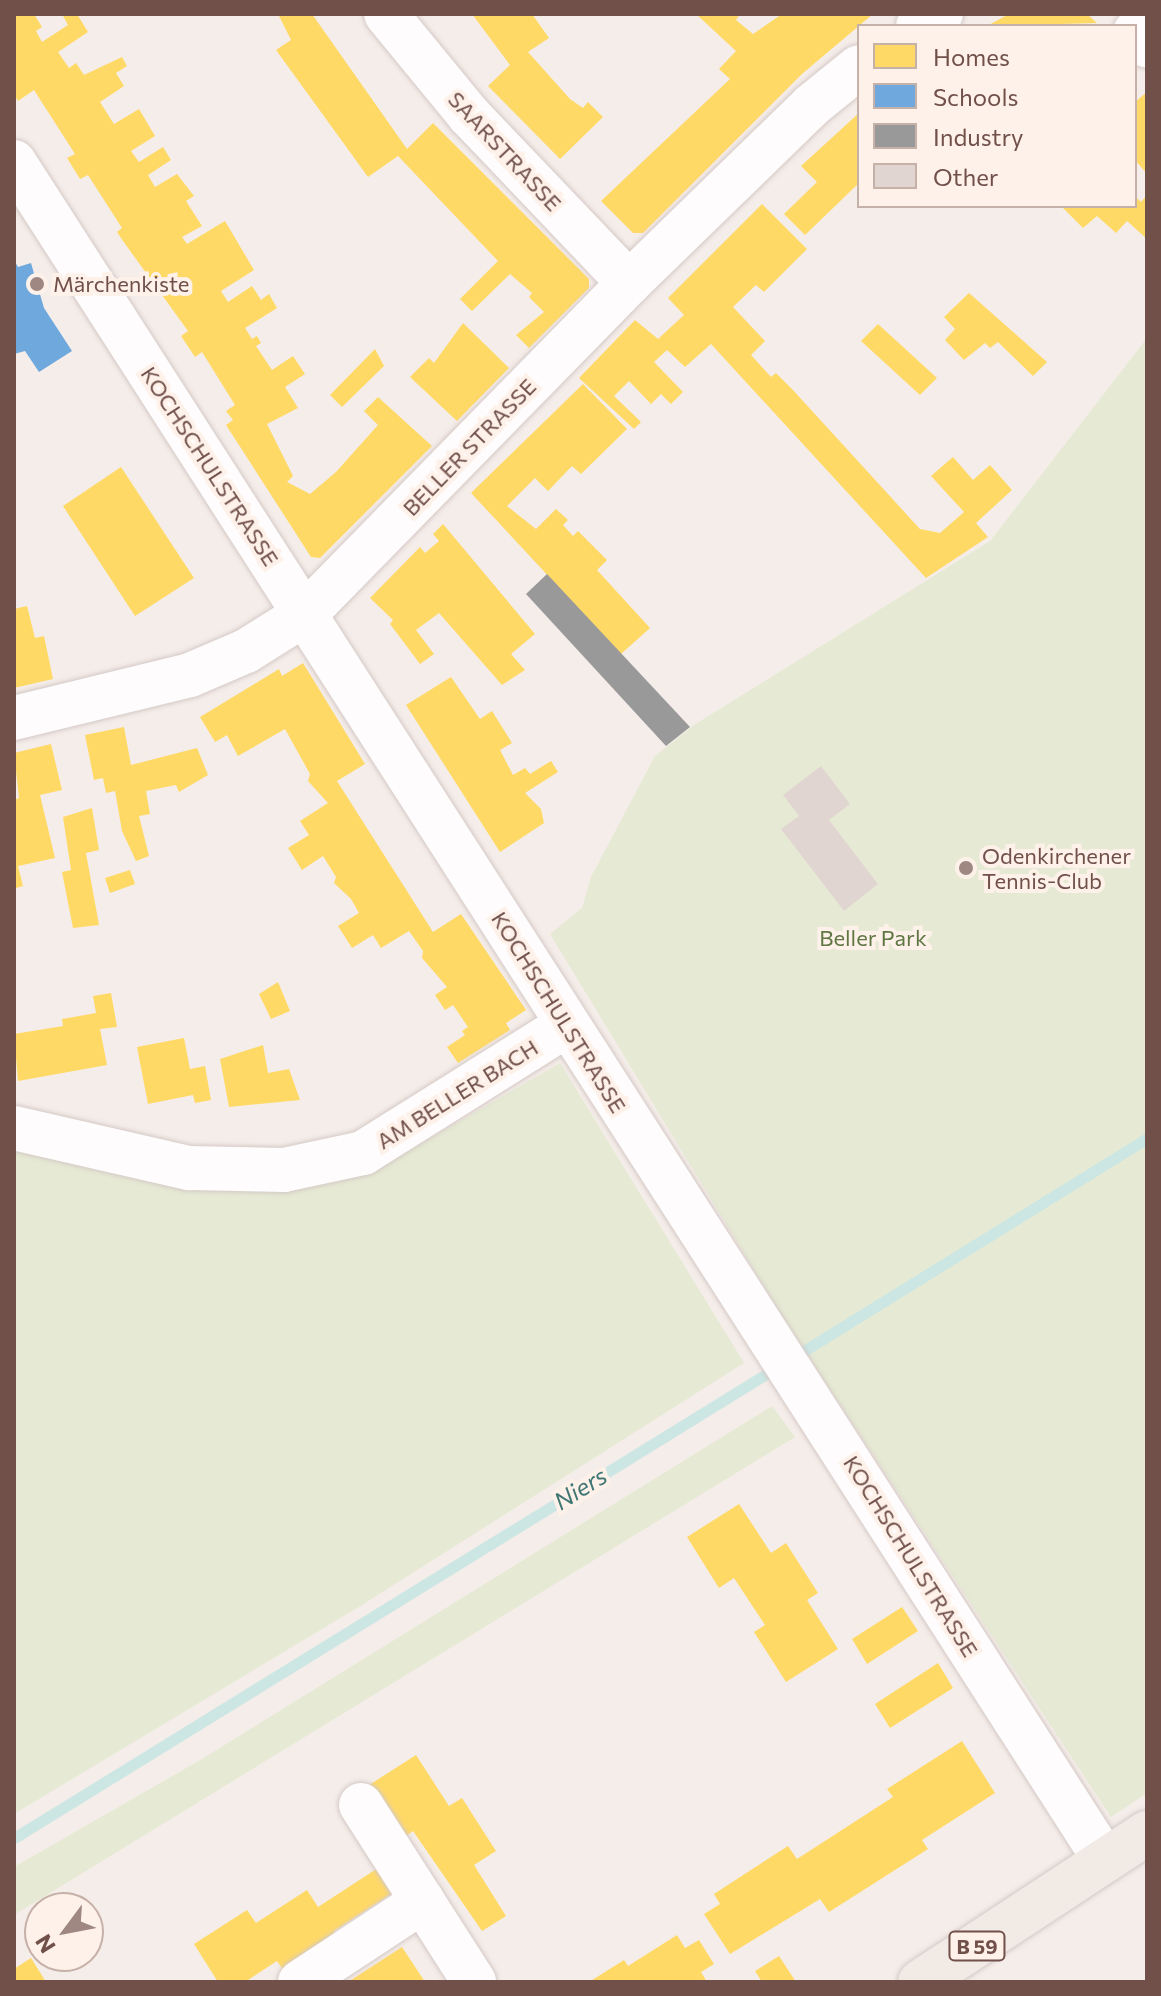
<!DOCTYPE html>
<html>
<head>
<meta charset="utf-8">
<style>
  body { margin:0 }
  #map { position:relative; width:1161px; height:1996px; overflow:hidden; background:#f5ede9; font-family:Commissioner,sans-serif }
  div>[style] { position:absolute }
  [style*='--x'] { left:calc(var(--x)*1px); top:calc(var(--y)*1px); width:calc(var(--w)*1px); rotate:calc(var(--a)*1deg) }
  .green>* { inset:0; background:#e6ead4 }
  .homes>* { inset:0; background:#ffd966 }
  .schools>* { inset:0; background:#6fa8dc }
  .industry>* { inset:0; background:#999 }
  .stream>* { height:11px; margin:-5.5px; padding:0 5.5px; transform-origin:5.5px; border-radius:5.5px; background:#cbe6e3 }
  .building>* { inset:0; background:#e1d5d1 }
  .roads { filter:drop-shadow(0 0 2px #d4c9c6) drop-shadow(0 0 2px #d4c9c6) }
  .minor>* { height:44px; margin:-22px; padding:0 22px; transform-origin:22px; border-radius:22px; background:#fefcfc }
  .major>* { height:44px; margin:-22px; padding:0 22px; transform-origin:22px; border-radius:22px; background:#f1eae5 }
  .dots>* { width:22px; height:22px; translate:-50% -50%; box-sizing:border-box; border:4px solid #fef1e9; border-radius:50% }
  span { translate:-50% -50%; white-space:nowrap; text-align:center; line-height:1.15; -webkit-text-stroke:8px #fef1e9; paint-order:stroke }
  .shield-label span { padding:2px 6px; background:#fef1e9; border:2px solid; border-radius:6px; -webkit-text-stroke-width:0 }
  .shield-label { font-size:20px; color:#71504a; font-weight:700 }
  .street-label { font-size:22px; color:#71504a }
  .poi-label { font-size:22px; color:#71504a }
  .left { translate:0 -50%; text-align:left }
  .park-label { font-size:22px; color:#5e7743 }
  .water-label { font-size:24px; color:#407673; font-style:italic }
  .frame { position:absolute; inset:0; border:16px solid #71504a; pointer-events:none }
  .legend { position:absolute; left:857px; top:24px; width:280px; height:184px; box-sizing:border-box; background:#fef1e9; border:2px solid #c6b1a9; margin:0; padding:10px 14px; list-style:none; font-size:24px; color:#71504a }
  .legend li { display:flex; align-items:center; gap:16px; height:40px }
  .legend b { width:40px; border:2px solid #c6b1a9 }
  .north { position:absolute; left:24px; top:1892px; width:80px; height:80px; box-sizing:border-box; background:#fef1e9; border:2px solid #c6b1a9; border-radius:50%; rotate:238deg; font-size:22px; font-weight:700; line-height:32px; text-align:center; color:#71504a }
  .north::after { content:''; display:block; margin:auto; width:28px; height:36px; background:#9f8782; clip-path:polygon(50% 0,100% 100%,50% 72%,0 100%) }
</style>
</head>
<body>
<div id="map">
  <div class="green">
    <div style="clip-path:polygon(1147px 338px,1147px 1793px,1111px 1817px,782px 1316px,550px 934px,582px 908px,591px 877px,655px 756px,694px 725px,990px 541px)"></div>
    <div style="clip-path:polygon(560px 1063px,744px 1363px,362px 1605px,14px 1814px,14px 1151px,150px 1180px,380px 1167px)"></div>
    <div style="clip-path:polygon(772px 1406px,795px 1437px,14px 1915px,14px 1867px,202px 1759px)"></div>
  </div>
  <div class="homes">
    <div style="clip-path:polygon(18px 14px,34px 14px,42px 27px,36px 31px,42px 42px,68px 25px,62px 14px,77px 14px,88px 32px,58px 52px,69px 68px,76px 63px,84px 75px,122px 57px,127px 66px,116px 73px,124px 86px,100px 102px,114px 124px,139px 109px,155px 136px,131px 151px,139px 162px,163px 147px,171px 160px,148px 175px,155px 187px,177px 174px,194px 196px,186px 201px,202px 226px,182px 237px,187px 244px,225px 221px,254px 270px,221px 291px,228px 302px,252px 286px,261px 300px,269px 294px,277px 308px,245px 328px,252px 339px,257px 336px,261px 343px,256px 346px,272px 370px,293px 356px,305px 374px,285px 387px,298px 408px,267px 424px,293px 476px,287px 482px,310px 494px,336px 472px,378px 425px,364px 411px,378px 397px,432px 446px,320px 558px,311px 557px,226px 425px,233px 420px,226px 411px,235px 405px,202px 352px,195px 357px,181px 336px,188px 331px,123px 241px,117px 232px,122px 228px,88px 175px,80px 179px,67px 158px,75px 154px,34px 90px,18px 101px,14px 94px,14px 17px)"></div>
    <div style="clip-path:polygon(278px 14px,312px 14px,407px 149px,433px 123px,589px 279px,589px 288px,529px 348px,516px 335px,544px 312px,529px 297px,532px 293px,510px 274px,472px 311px,460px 299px,498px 261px,398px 156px,368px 177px,276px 50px,291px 40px)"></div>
    <div style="clip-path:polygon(472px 14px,532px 14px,549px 38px,528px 52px,570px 99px,583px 108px,588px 102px,603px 117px,560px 159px,488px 86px,510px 65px)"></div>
    <div style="clip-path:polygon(696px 14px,740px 14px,736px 20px,753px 34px,782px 14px,873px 14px,802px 74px,643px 233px,633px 233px,601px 201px,730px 79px,719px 69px,736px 51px)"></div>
    <div style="clip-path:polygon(1009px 14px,1087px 14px,1097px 23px,987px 26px)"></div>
    <div style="clip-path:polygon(1147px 92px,1147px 174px,1135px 160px,1135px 102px)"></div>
    <div style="clip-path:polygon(859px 113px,859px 183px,805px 235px,784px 214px,817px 182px,801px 166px)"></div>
    <div style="clip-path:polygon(1147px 195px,1147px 239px,1127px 221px,1116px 233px,1097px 216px,1083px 228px,1061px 206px,1135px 206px,1135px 196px,1141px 202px)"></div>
    <div style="clip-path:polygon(762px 204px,807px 249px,764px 292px,756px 285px,733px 307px,765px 341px,751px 355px,771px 377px,776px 373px,792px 389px,920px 529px,940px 533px,964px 512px,931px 476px,953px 457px,973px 480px,990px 465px,1012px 490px,976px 523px,988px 537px,926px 578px,711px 344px,685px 367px,667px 350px,654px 362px,683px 392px,671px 404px,661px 394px,651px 404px,629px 381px,614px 396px,641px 422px,634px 429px,579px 378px,635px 320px,658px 339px,684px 315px,668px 298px)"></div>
    <div style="clip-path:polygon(969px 293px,1047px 362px,1033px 376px,998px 342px,990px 348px,985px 343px,964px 360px,945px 340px,955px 329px,944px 317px)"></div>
    <div style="clip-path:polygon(463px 323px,509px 368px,457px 421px,410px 377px,429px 358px,434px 363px)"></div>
    <div style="clip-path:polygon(878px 324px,937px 378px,920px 395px,861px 341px)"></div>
    <div style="clip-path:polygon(375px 349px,384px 366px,342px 407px,330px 395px)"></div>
    <div style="clip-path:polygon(583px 384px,627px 429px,581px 474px,572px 466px,548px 491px,535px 478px,507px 506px,536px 529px,556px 509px,568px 520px,563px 525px,573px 536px,578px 531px,607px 560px,597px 570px,650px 628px,621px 654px,471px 493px)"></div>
    <div style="clip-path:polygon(121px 467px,194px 578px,135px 616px,63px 506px)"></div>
    <div style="clip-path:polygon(443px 524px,535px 634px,511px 654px,525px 670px,502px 685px,439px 613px,416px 630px,434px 654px,420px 664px,390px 624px,393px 620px,370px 598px,420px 547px,425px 553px,439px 541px,433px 534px)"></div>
    <div style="clip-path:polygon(27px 606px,35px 638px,44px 636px,53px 679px,14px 688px,14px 609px)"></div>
    <div style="clip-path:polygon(303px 663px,365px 764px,337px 781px,433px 932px,461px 914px,526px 1010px,506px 1023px,510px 1030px,458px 1063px,447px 1047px,465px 1035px,462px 1031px,468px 1027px,453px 1005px,445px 1010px,435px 995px,447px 987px,422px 958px,423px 951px,409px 931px,381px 948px,373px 935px,352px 948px,338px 926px,359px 913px,351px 899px,334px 883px,336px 877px,323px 856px,302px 870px,288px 848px,309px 835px,300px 821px,328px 803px,308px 781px,310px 774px,285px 729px,238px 756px,227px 735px,215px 742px,200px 717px,279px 669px,282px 676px)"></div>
    <div style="clip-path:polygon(451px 677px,480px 719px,492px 711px,512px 743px,500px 750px,513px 775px,525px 768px,530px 774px,551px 761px,558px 772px,525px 793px,541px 809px,544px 823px,500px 852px,406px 705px)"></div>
    <div style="clip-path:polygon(124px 727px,131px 765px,197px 748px,208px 775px,179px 792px,176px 785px,146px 791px,150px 814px,139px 816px,149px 856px,136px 861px,122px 831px,115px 791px,106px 793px,103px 778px,94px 780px,85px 735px)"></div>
    <div style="clip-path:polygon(51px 744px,62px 790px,40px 795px,55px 858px,18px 866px,23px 886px,16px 888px,14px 800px,19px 798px,14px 753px)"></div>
    <div style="clip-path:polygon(92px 808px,99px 850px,86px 853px,99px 925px,73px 928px,62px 872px,71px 870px,63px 817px)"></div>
    <div style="clip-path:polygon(130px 870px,135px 884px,110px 893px,105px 878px)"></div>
    <div style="clip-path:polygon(278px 982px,290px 1011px,271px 1019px,259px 994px)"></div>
    <div style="clip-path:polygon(111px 993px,117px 1027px,100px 1029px,107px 1065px,18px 1081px,14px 1034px,63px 1026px,62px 1019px,96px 1013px,93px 996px)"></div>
    <div style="clip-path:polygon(184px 1038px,190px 1069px,205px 1066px,211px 1100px,195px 1103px,193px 1095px,148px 1104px,137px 1047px)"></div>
    <div style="clip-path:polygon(263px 1045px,268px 1073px,289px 1069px,300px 1100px,229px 1107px,220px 1059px)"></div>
    <div style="clip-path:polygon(739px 1504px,771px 1553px,786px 1543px,818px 1593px,807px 1600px,838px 1649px,786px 1682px,754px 1632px,765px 1625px,734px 1578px,719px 1588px,687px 1537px)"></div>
    <div style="clip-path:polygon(902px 1607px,918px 1631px,867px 1664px,852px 1639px)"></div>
    <div style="clip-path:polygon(938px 1663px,953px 1688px,890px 1728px,875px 1704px)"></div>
    <div style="clip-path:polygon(962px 1741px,995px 1793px,922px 1840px,928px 1849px,829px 1912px,820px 1899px,730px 1954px,704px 1914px,720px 1904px,714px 1894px,788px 1846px,797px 1859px,893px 1797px,887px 1789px)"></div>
    <div style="clip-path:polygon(416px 1755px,449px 1806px,462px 1798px,496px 1851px,474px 1865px,506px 1916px,482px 1931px,413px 1831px,400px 1840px,366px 1787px)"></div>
    <div style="clip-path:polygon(381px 1866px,397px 1890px,334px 1931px,339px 1940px,286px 1974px,277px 1961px,245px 1982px,218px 1982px,194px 1944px,247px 1910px,256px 1923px,307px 1890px,318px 1907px)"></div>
    <div style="clip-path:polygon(677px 1935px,685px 1948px,699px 1940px,714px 1964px,701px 1972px,707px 1982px,589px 1982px,624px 1960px,628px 1966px)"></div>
    <div style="clip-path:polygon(402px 1947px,425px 1982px,348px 1982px)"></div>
    <div style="clip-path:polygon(779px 1956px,796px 1982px,762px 1982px,755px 1971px)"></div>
    <div style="clip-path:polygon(31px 1958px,46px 1982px,14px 1982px,14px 1969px)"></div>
  </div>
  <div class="schools">
    <div style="clip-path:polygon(14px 260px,18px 267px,31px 263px,44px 308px,72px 351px,39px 372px,25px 351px,14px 354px)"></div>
  </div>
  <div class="industry">
    <div style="clip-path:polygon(547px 574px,690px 727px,666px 746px,526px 594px)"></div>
  </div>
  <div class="stream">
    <div style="--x:794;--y:1357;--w:415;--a:-31.8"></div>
    <div style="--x:14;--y:1838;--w:899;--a:-31.67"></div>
  </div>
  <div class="building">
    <div style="clip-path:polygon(821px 766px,850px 804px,829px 820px,878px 884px,844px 911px,781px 829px,799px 816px,783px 795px)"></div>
  </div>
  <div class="roads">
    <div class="minor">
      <div style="--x:386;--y:14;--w:131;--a:50.6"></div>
      <div style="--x:469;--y:115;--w:232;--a:46.4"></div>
      <div style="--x:918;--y:26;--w:26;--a:-28"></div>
      <div style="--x:1135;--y:32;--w:18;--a:49"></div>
      <div style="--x:14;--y:162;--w:2018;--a:57.28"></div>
      <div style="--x:14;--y:718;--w:181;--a:-13.7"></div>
      <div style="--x:190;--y:675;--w:61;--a:-23.2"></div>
      <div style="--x:246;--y:651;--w:70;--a:-32.1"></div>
      <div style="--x:305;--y:614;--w:463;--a:-45.6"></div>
      <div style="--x:629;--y:283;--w:255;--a:-44.2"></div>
      <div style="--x:812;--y:105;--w:60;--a:-39"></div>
      <div style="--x:14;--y:1128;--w:180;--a:12.9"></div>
      <div style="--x:189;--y:1168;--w:95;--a:1.2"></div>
      <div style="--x:284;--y:1170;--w:81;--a:-12.1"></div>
      <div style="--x:363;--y:1153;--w:241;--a:-32.1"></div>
      <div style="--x:361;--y:1805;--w:210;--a:57.4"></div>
      <div style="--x:300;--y:1982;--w:147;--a:-33.4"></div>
    </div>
    <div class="major">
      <div style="--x:920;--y:1982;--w:272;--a:-33.3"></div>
    </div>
  </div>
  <div class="dots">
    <div style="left:37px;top:284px;background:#9f8782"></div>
    <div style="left:966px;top:868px;background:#9f8782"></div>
  </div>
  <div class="shield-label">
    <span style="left:977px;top:1946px">B 59</span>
  </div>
  <div class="street-label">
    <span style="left:505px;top:151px;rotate:47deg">SAARSTRASSE</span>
    <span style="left:469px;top:447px;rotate:-46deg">BELLER STRASSE</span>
    <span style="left:210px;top:466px;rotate:57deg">KOCHSCHULSTRASSE</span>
    <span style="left:559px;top:1012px;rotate:58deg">KOCHSCHULSTRASSE</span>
    <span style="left:457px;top:1094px;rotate:-32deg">AM BELLER BACH</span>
    <span style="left:911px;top:1556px;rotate:58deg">KOCHSCHULSTRASSE</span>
  </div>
  <div class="poi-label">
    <span class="left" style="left:53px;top:284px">Märchenkiste</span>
    <span class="left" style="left:982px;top:868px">Odenkirchener<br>Tennis-Club</span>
  </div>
  <div class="park-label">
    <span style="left:873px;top:938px">Beller Park</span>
  </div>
  <div class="water-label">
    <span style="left:580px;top:1488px;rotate:-32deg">Niers</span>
  </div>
  <div class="frame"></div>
  <ul class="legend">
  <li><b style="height:22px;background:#ffd966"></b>Homes</li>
  <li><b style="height:22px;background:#6fa8dc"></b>Schools</li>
  <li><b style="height:22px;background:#999"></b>Industry</li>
  <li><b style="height:22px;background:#e1d5d1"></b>Other</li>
  </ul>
  <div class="north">N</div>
</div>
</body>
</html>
